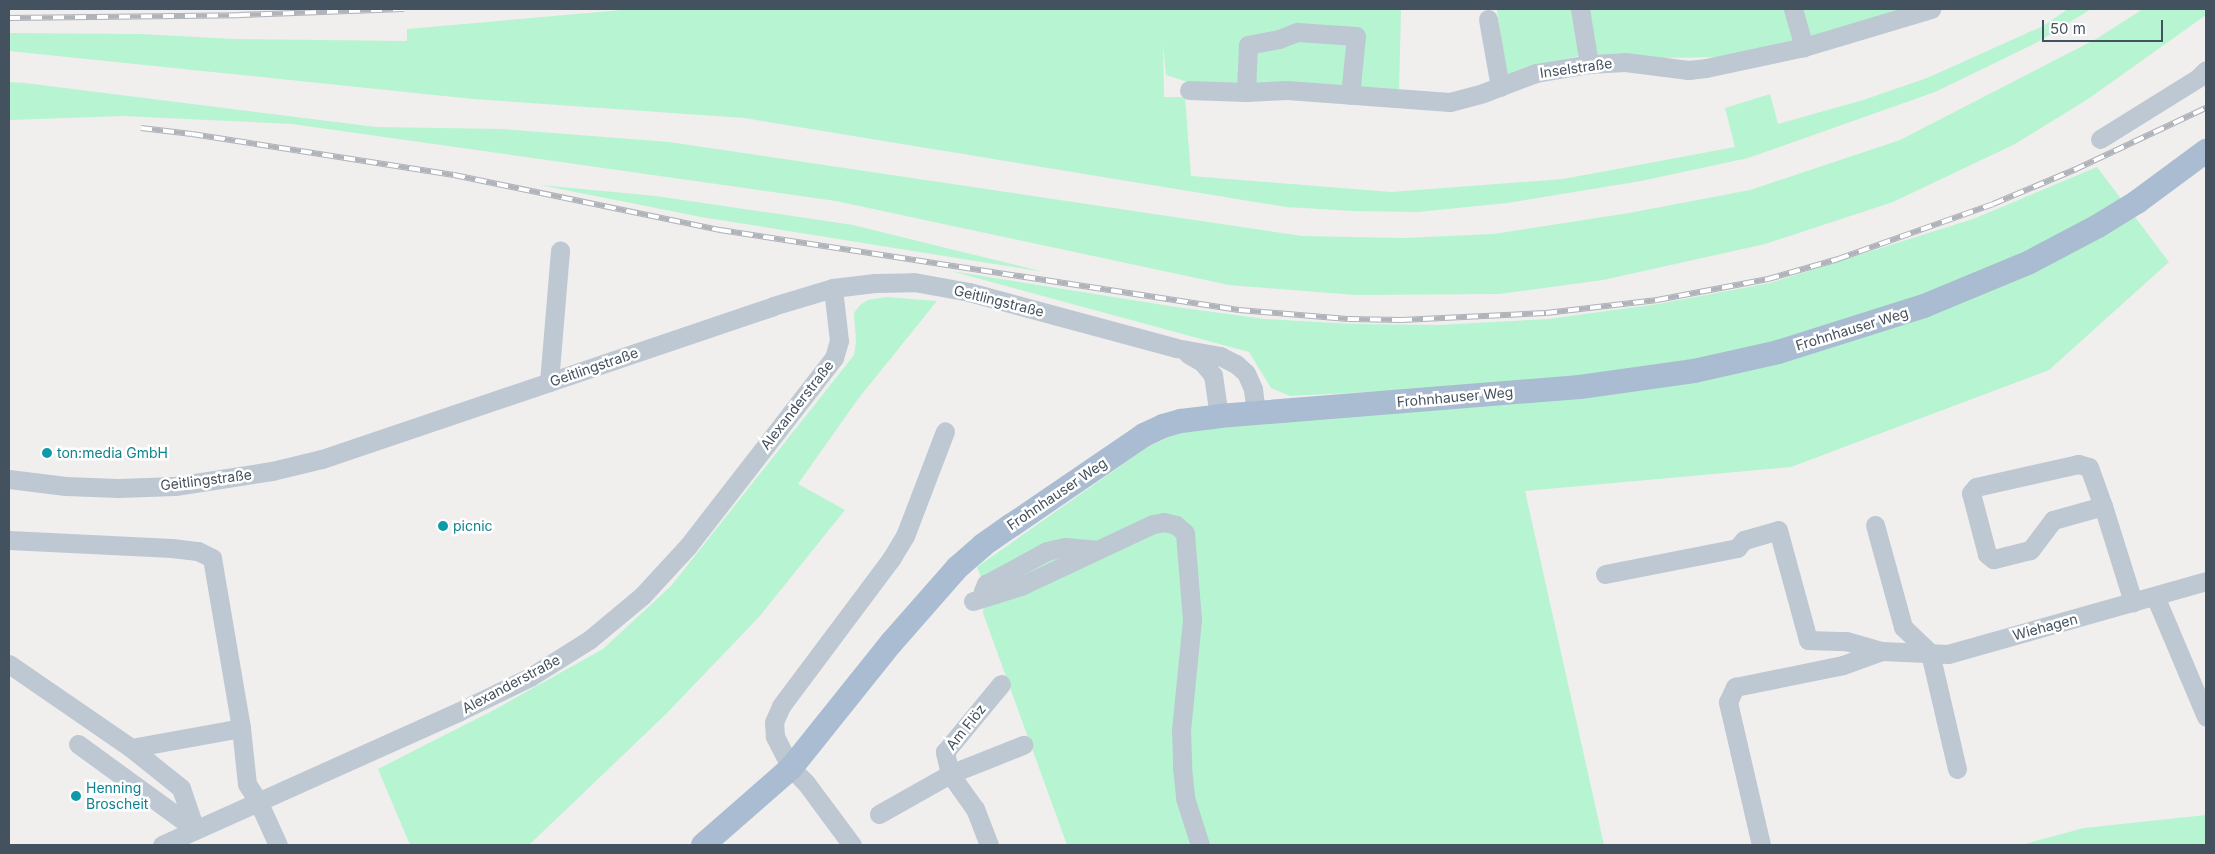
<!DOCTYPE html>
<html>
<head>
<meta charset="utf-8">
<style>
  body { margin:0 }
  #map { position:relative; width:2215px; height:854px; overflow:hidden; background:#f1eeee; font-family:Inter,sans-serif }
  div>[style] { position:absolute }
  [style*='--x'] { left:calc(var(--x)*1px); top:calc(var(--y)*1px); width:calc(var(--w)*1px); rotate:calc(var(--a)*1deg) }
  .green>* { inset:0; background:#b7f4d1 }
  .minor>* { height:19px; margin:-9.5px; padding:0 9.5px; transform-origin:9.5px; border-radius:9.5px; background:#bdc8d2 }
  .major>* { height:24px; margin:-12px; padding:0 12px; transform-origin:12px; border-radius:12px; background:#aabcd1 }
  .rail>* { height:5.5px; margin-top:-2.75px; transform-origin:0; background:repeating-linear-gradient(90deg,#fff 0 11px,#afb3ba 0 22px); box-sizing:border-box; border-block:1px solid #afb3ba }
  .dots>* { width:14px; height:14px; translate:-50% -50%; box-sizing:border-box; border:2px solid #fff; border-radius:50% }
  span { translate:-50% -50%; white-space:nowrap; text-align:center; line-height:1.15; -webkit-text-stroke:5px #fff; paint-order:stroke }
  .street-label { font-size:14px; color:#44515e }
  .culture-label { font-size:14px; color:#0d838f }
  .left { translate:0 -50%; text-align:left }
  .frame { position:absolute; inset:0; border:10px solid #44515e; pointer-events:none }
  .scale { position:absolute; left:2042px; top:20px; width:121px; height:22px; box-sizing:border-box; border:2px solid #44515e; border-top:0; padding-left:6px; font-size:15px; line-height:18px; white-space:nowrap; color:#44515e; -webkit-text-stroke:4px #fff; paint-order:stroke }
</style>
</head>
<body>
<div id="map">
  <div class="green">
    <div style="clip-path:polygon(633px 9px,1401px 9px,1399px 93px,1194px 84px,1166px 75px,1163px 45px,1164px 97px,1185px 97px,1191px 176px,1391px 192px,1563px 179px,1735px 147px,1725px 108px,1770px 94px,1778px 124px,1863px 100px,1927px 78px,2043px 26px,2068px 9px,2091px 9px,2038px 42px,1935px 92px,1748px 158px,1641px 181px,1507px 203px,1418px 212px,1353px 211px,1286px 207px,744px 118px,473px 99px,9px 51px,9px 33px,140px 34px,234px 39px,407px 41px,407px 29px)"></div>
    <div style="clip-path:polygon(1497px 9px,1913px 9px,1809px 37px,1718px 57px,1662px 58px,1588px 54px,1542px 64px,1506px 75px)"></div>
    <div style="clip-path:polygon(2143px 9px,2206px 9px,2206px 15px,2088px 99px,2015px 144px,1893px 202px,1765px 244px,1603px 280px,1499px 294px,1356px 295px,1229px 285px,836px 201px,292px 124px,123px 116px,9px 120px,9px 82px,25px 83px,376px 127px,503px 129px,669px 142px,1302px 236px,1404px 238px,1493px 234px,1629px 213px,1750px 190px,1900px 140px,2096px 39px)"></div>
    <div style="clip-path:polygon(2097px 167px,2169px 262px,2049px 370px,1791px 467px,1525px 491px,1604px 845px,1607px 845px,1067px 845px,983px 613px,986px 590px,977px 567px,1146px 448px,1190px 427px,1403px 390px,1290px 396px,1271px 388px,1249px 352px,951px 271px,1176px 307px,1265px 319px,1353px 324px,1439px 325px,1548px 319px,1658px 304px,1770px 283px,1973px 219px)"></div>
    <div style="clip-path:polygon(540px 185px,656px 196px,853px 225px,1044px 272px,701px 217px)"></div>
    <div style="clip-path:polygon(886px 297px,937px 301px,858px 399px,798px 484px,845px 510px,759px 617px,666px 714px,529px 845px,410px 845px,378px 769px,492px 711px,603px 649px,671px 586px,854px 355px,856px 342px,854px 313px,860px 305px,868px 300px)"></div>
    <div style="clip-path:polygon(2206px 815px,2206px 845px,2021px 845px,2084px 828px)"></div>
  </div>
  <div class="minor">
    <div style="--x:1580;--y:9;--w:56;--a:80.7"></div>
    <div style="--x:1793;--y:9;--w:40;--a:74"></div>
    <div style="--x:1488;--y:19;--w:69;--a:80"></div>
    <div style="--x:1189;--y:90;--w:57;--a:2"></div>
    <div style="--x:1246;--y:92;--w:41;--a:-2.8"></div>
    <div style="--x:1287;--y:90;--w:163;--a:4.2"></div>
    <div style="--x:1450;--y:102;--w:34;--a:-15"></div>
    <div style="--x:1483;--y:93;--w:57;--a:-20.7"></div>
    <div style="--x:1536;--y:73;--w:54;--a:-9.6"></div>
    <div style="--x:1589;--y:64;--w:36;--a:-3"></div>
    <div style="--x:1625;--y:62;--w:64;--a:7.2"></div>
    <div style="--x:1688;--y:70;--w:18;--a:-6"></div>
    <div style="--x:1706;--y:68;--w:100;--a:-12.1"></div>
    <div style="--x:1804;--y:47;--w:133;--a:-16.7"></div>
    <div style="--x:1246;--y:92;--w:47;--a:-87.6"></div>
    <div style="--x:1248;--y:45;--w:32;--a:-11"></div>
    <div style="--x:1279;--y:39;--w:19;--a:-21"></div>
    <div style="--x:1297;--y:32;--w:59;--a:3.9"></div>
    <div style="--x:1356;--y:36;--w:59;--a:95.8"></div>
    <div style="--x:2100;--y:139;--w:115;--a:-31.9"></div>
    <div style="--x:2198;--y:78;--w:11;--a:-45"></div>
    <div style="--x:1188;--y:354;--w:16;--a:30"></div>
    <div style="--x:1202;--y:362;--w:17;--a:50"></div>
    <div style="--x:1213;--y:375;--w:41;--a:81.7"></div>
    <div style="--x:549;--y:382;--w:132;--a:-85.2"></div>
    <div style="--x:9;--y:479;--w:57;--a:7"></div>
    <div style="--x:66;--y:486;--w:52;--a:2.2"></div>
    <div style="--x:118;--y:488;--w:57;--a:-2"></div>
    <div style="--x:175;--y:486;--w:98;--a:-8.8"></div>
    <div style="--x:272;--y:471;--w:51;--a:-13.5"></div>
    <div style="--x:322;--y:459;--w:476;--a:-18.7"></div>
    <div style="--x:773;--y:306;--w:63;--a:-16.7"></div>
    <div style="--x:833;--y:288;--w:42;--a:-6.8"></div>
    <div style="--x:875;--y:283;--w:39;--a:-1"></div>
    <div style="--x:914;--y:282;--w:56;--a:10.3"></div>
    <div style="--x:969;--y:292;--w:214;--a:15.1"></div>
    <div style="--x:1176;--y:348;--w:45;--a:10.3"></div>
    <div style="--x:1220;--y:356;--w:18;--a:27"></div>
    <div style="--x:1236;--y:364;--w:13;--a:42"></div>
    <div style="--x:1246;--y:373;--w:17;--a:66"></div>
    <div style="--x:1253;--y:389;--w:24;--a:83"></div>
    <div style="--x:2103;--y:506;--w:52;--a:164.4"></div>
    <div style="--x:2053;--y:520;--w:38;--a:127"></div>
    <div style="--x:2030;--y:550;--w:38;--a:166"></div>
    <div style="--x:1993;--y:559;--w:8;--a:-140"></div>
    <div style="--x:1987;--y:554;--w:63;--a:-104.7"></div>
    <div style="--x:1971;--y:493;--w:8;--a:-50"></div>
    <div style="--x:1976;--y:487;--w:105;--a:-12.7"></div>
    <div style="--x:2078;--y:464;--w:11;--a:15"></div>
    <div style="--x:2089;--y:467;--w:41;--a:70.3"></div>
    <div style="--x:2103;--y:506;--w:101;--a:72.6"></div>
    <div style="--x:1875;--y:525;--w:106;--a:74.6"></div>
    <div style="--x:1903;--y:627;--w:37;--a:44"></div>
    <div style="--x:1930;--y:653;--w:119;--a:76.9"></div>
    <div style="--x:9;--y:540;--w:163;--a:2.8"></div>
    <div style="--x:172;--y:548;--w:26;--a:7"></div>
    <div style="--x:198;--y:551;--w:16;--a:27"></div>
    <div style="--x:212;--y:558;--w:172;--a:80.3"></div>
    <div style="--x:1605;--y:574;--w:135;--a:-11.1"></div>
    <div style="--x:1737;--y:548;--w:11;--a:-49"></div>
    <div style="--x:1744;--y:540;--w:35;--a:-16"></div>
    <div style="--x:1778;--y:530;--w:114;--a:74.7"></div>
    <div style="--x:1808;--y:640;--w:38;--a:2"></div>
    <div style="--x:1846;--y:641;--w:37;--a:16"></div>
    <div style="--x:1882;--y:651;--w:66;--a:2.6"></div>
    <div style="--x:1948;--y:654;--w:268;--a:-15.8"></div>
    <div style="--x:2155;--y:596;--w:131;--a:67.1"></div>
    <div style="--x:984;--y:597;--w:6;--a:-99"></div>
    <div style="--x:983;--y:591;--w:8;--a:-67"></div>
    <div style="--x:986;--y:584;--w:69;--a:-28.4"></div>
    <div style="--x:1047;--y:551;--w:18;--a:-13"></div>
    <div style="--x:1065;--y:547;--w:32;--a:5"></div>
    <div style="--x:973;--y:601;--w:50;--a:-17.4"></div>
    <div style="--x:1021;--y:586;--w:146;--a:-25.2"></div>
    <div style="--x:1153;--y:524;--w:11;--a:-10"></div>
    <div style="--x:1164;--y:522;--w:12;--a:14"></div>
    <div style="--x:1176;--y:525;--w:12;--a:42"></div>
    <div style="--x:1185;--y:533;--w:87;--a:85.4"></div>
    <div style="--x:1192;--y:620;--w:111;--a:95.7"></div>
    <div style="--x:1181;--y:730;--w:37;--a:88"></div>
    <div style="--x:1182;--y:767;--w:31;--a:84"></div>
    <div style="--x:1185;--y:798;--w:49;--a:72.3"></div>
    <div style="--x:9;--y:664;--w:148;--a:34.5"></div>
    <div style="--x:78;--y:744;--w:145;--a:36"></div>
    <div style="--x:879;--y:814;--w:81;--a:-29.4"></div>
    <div style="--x:950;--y:774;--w:79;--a:-21.7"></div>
    <div style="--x:195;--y:829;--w:43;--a:-108.9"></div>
    <div style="--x:181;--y:788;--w:64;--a:-141.3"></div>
    <div style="--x:131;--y:748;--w:112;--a:-10.3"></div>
    <div style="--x:241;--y:728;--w:56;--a:83.9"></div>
    <div style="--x:247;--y:784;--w:20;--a:57"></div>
    <div style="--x:258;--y:801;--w:48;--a:65.6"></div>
    <div style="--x:162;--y:845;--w:325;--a:-24.2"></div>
    <div style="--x:458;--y:712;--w:80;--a:-25.9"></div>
    <div style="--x:530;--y:677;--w:70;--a:-32.1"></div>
    <div style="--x:589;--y:640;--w:69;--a:-39.7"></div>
    <div style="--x:642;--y:596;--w:68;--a:-47.4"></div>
    <div style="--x:688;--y:546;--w:238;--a:-52.2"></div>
    <div style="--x:834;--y:358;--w:18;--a:-74"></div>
    <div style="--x:839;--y:341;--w:53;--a:-96.5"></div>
    <div style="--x:852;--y:845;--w:77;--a:-126.6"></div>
    <div style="--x:806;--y:783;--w:21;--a:-135"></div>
    <div style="--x:791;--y:768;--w:36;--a:-117"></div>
    <div style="--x:775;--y:736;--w:14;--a:-94"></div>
    <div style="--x:774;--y:722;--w:17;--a:-66"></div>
    <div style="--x:781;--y:706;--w:184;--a:-53.2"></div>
    <div style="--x:891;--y:559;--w:27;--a:-59"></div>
    <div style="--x:905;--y:536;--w:112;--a:-69.1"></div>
    <div style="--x:989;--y:845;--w:39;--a:-111"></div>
    <div style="--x:975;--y:809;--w:43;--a:-125.5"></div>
    <div style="--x:950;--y:774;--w:23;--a:-103"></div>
    <div style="--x:945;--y:752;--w:88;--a:-50.5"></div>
    <div style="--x:1761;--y:845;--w:147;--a:-103"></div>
    <div style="--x:1728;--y:702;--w:17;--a:-65"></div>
    <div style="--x:1735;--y:687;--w:110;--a:-11.5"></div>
    <div style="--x:1843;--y:665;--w:41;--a:-19.7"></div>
  </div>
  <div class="major">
    <div style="--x:703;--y:845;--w:117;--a:-41.2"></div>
    <div style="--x:791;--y:768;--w:161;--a:-51.3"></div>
    <div style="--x:892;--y:642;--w:100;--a:-48.7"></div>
    <div style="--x:958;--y:567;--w:33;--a:-41"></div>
    <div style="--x:983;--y:545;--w:35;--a:-35"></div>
    <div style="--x:1012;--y:525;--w:160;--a:-34.3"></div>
    <div style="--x:1144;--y:435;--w:21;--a:-25"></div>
    <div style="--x:1163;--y:426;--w:19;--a:-16"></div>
    <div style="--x:1181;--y:421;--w:38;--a:-7"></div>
    <div style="--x:1219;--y:416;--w:362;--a:-4.6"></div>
    <div style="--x:1580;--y:387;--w:115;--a:-8"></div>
    <div style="--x:1694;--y:371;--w:86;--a:-12.7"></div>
    <div style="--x:1778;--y:352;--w:153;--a:-17.5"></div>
    <div style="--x:1924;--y:306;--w:113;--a:-22.5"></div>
    <div style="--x:2028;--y:263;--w:79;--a:-27.9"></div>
    <div style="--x:2098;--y:226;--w:46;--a:-31.6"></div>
    <div style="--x:2137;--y:202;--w:86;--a:-36.5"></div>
  </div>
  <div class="rail">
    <div style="--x:9;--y:18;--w:230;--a:-0.7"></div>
    <div style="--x:239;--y:15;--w:165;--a:-2.1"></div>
    <div style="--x:141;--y:128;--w:51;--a:6.7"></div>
    <div style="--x:192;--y:134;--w:265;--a:8.9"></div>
    <div style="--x:454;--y:175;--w:272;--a:11.7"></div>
    <div style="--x:720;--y:230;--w:525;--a:8.76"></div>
    <div style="--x:1239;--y:310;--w:109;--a:4.7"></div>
    <div style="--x:1348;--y:319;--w:53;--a:1.1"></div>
    <div style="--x:1401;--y:320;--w:145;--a:-2.8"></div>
    <div style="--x:1546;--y:313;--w:112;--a:-6.7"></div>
    <div style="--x:1657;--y:300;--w:113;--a:-10.7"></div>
    <div style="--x:1768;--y:279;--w:73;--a:-15.9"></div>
    <div style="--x:1838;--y:259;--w:164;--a:-19.5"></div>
    <div style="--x:1993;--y:204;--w:88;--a:-22.8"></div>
    <div style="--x:2074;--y:170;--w:146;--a:-25.2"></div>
  </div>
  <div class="dots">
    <div style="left:47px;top:453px;background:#0f9aa8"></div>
    <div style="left:443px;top:526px;background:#0f9aa8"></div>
    <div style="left:76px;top:796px;background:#0f9aa8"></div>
  </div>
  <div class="street-label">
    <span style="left:1576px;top:68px;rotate:-8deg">Inselstraße</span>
    <span style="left:999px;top:301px;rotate:14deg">Geitlingstraße</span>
    <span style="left:1852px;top:329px;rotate:-17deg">Frohnhauser Weg</span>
    <span style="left:594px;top:367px;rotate:-19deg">Geitlingstraße</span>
    <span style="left:1455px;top:397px;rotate:-5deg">Frohnhauser Weg</span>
    <span style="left:797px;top:405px;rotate:-52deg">Alexanderstraße</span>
    <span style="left:206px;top:480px;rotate:-7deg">Geitlingstraße</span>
    <span style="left:1057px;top:494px;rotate:-34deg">Frohnhauser Weg</span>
    <span style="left:2045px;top:627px;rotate:-15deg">Wiehagen</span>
    <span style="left:511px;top:684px;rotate:-28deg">Alexanderstraße</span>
    <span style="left:966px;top:727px;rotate:-51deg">Am Flöz</span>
  </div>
  <div class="culture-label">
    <span class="left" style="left:57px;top:453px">ton:media GmbH</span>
    <span class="left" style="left:453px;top:526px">picnic</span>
    <span class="left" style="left:86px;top:796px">Henning<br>Broscheit</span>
  </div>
  <div class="frame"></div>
  <div class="scale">50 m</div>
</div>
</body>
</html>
